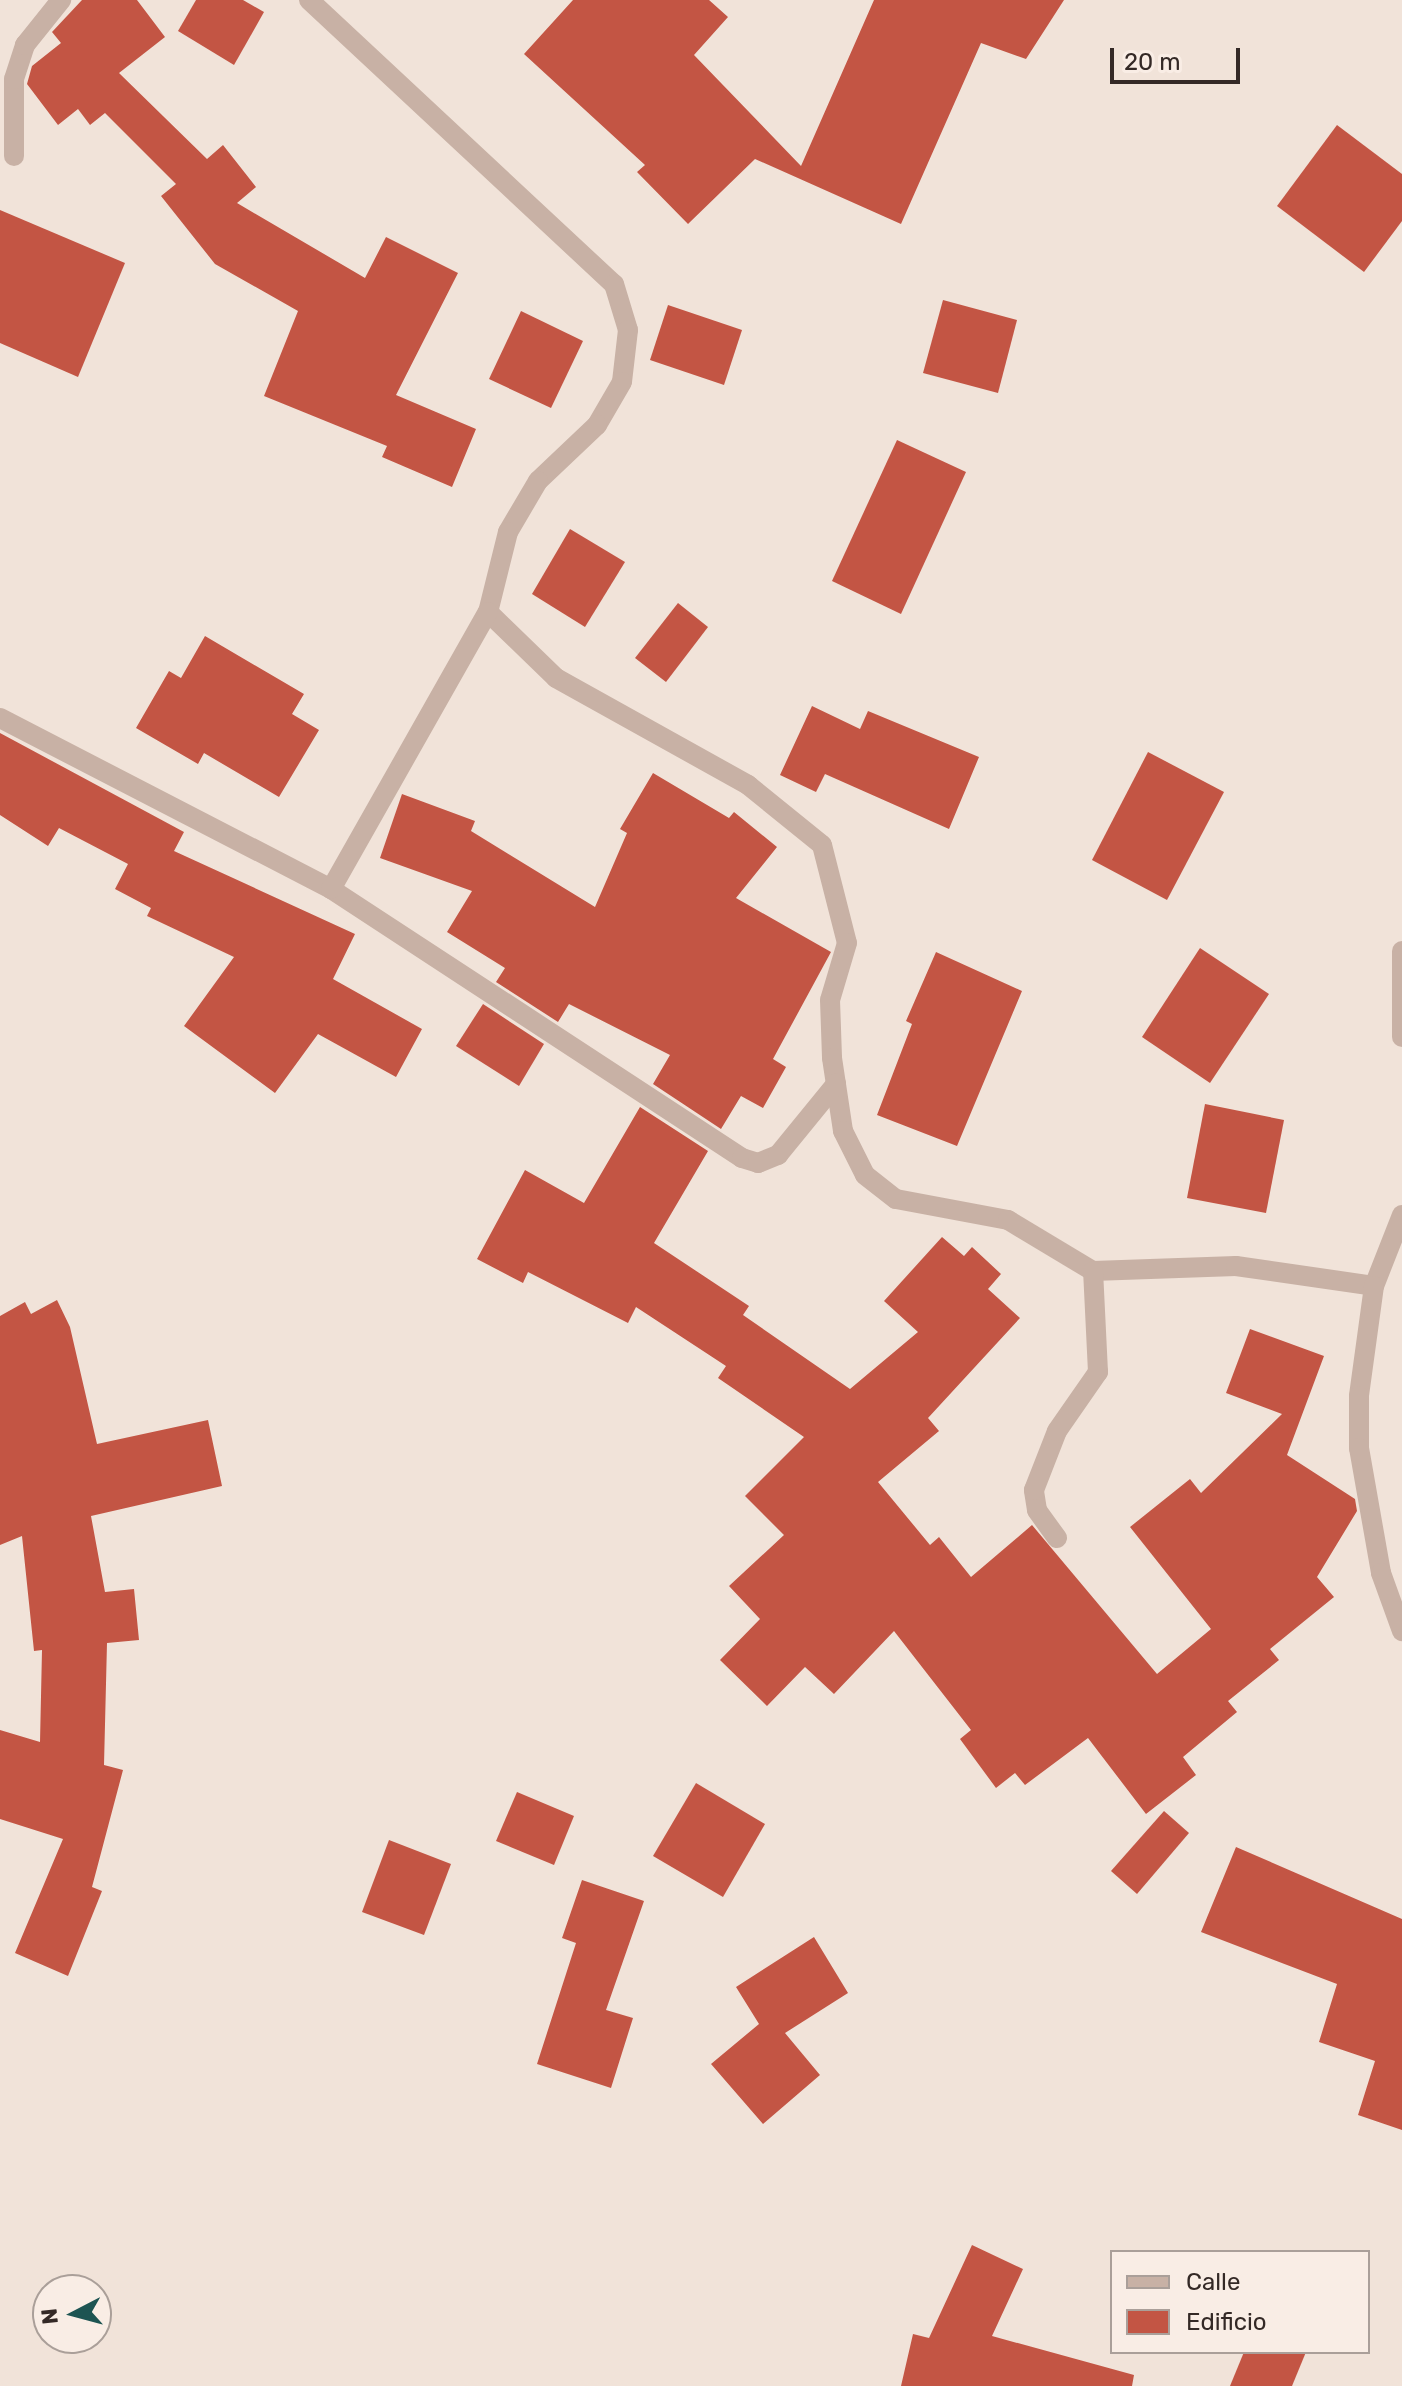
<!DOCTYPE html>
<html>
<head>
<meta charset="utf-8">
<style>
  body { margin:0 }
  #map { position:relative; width:1402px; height:2386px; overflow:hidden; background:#f1e3d9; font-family:Rubik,sans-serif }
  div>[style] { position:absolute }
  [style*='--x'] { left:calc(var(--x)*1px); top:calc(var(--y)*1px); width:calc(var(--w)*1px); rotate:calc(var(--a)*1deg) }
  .building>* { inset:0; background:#c35544 }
  .minor>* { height:20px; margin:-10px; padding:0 10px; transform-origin:10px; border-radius:10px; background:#c8b1a5 }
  span { translate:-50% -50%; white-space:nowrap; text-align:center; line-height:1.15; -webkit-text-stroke:7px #f9ede5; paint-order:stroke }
  .legend { position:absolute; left:1110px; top:2250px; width:260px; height:104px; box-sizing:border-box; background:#f9ede5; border:2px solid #aa9f99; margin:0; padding:10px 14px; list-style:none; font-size:24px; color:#342926 }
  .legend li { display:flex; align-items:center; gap:16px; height:40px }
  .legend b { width:40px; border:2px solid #aa9f99 }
  .north { position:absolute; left:32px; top:2274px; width:80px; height:80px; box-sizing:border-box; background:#f9ede5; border:2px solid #aa9f99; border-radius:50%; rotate:264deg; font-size:22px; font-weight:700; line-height:32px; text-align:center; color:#342926 }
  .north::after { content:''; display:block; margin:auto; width:28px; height:36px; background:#1d5452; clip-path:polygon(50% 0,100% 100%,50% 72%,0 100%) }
  .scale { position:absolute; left:1110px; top:48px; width:130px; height:36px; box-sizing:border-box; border:4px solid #342926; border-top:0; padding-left:10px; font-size:24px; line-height:28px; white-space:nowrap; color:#342926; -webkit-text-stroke:6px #f9ede5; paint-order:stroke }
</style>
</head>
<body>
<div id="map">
  <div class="building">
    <div style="clip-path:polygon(82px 0,137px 0,165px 37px,119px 73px,207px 159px,223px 145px,256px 187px,237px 203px,365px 278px,386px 237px,458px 273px,396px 395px,476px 429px,452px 487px,382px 457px,387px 446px,264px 396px,298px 311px,215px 264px,161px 196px,176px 184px,105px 113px,90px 125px,78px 109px,58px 125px,27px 84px,32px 66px,61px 43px,52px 32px)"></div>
    <div style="clip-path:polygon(196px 0,243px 0,264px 12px,234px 65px,178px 31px)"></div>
    <div style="clip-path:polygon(573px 0,709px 0,728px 17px,694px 55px,801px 166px,874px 0,1064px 0,1026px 59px,981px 43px,901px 224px,755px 159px,688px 224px,637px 172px,645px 165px,524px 54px)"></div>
    <div style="clip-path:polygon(1337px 125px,1402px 174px,1402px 221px,1364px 272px,1277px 206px)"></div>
    <div style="clip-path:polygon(0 210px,125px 263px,78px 377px,0 343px)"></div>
    <div style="clip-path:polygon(943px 300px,1017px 320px,998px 393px,923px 373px)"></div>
    <div style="clip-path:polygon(668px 305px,742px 330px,724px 385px,650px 360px)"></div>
    <div style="clip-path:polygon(521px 311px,583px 341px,551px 408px,489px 379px)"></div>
    <div style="clip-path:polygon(897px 440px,966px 472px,901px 614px,832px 581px)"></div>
    <div style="clip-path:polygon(570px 529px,625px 562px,585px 627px,532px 594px)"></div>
    <div style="clip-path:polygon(678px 603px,708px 627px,666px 682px,635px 658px)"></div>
    <div style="clip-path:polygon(205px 636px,304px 694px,292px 714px,319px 730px,279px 797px,204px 753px,198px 764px,136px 728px,169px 671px,181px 678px)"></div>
    <div style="clip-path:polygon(812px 706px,860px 729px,868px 711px,979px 757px,949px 829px,825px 774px,816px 792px,780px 775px)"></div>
    <div style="clip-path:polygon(0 733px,184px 832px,174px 851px,355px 934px,333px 979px,422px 1029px,396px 1077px,318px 1034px,275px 1093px,184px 1026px,234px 957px,147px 916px,151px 908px,115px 889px,128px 864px,59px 828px,48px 846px,0 815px)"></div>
    <div style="clip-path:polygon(1148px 752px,1224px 792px,1167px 900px,1092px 860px)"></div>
    <div style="clip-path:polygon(653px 773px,729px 818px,734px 812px,777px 847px,736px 898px,831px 952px,773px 1059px,786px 1067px,763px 1108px,741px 1096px,721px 1129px,653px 1084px,670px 1055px,569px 1004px,558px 1022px,496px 982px,505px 968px,447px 932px,472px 891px,380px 858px,402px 794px,475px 821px,471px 831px,595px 907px,627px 833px,620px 829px)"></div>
    <div style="clip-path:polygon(1200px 948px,1269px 994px,1210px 1083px,1142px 1037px)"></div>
    <div style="clip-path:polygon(936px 952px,1022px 991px,957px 1146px,877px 1115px,912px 1024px,906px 1021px)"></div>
    <div style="clip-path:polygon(483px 1004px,544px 1044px,519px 1086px,456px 1046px)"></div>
    <div style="clip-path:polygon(1205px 1104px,1284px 1120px,1266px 1213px,1187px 1198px)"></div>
    <div style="clip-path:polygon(640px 1107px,708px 1151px,654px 1243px,749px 1306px,743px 1315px,850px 1389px,918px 1332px,884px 1301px,942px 1237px,964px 1256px,972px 1247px,1001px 1274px,988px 1289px,1020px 1318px,928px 1418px,939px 1431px,878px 1482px,930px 1545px,939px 1537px,971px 1577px,1032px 1525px,1157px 1674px,1211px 1629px,1130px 1527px,1190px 1479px,1201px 1493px,1282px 1414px,1226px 1393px,1250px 1329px,1324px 1356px,1287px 1455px,1355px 1499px,1357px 1511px,1317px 1577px,1334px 1597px,1270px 1649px,1279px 1660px,1228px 1701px,1237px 1712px,1183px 1757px,1196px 1775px,1146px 1814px,1088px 1738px,1025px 1785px,1015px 1773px,996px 1788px,960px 1739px,971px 1730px,894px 1631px,834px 1694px,805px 1667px,767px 1706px,720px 1660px,760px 1619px,729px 1586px,784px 1535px,745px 1496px,804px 1437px,718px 1378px,726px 1366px,636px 1307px,628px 1323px,528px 1272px,523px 1283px,477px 1259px,525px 1170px,584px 1203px)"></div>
    <div style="clip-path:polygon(57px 1300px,70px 1327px,97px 1444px,208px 1420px,222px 1486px,91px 1516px,105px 1592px,134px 1589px,139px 1640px,107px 1643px,104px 1765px,123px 1770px,92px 1887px,102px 1891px,68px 1976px,15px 1953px,63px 1839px,0 1819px,0 1730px,40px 1742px,42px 1650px,34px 1651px,22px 1536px,0 1545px,0 1316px,25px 1302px,31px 1314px)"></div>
    <div style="clip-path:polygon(696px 1783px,765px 1824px,723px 1897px,653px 1856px)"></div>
    <div style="clip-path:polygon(517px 1792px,574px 1816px,554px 1865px,496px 1841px)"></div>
    <div style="clip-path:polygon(1164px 1811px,1189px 1833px,1137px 1894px,1111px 1871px)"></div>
    <div style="clip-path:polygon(389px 1840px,451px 1864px,424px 1935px,362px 1912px)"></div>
    <div style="clip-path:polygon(1236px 1847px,1402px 1919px,1402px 2130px,1358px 2115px,1375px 2061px,1319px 2042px,1337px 1984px,1201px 1932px)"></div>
    <div style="clip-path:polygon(582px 1880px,644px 1901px,606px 2010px,633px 2018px,611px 2088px,537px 2064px,576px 1943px,562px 1938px)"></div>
    <div style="clip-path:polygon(814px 1937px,848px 1993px,785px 2033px,820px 2075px,763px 2124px,711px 2064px,759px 2024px,736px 1987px)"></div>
    <div style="clip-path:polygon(972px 2245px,1023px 2269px,992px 2336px,1134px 2375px,1132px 2386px,901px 2386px,913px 2334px,929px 2338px)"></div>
    <div style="clip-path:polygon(1244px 2352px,1306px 2352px,1292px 2386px,1230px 2386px)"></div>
  </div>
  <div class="minor">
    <div style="--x:309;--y:0;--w:417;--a:43"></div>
    <div style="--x:614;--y:284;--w:48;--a:73.1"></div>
    <div style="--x:628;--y:330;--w:52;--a:96.6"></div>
    <div style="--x:622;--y:382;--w:50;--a:120.2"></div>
    <div style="--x:597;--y:425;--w:81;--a:136.5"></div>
    <div style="--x:538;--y:481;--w:59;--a:120.5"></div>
    <div style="--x:508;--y:532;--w:82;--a:104"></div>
    <div style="--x:488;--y:612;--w:95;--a:44.1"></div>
    <div style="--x:556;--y:678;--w:220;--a:29.1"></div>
    <div style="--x:748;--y:785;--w:95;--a:39"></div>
    <div style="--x:822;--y:845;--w:101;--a:75.7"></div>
    <div style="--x:847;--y:943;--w:59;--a:106.6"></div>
    <div style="--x:830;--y:1000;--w:58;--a:88"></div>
    <div style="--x:832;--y:1058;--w:74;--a:81.4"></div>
    <div style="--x:843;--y:1131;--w:49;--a:63.4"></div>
    <div style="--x:865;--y:1175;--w:39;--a:38"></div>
    <div style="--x:896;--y:1199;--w:114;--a:10.6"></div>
    <div style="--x:1008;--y:1220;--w:99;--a:31"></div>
    <div style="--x:1093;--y:1271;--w:143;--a:-2"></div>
    <div style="--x:1236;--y:1266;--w:139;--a:8.2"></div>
    <div style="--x:14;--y:156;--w:77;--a:-90"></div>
    <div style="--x:14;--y:79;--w:36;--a:-72"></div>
    <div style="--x:25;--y:45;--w:58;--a:-51.3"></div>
    <div style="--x:0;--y:718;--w:373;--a:27.3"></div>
    <div style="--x:331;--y:889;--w:491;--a:33.2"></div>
    <div style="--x:742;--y:1158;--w:17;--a:17"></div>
    <div style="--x:758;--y:1163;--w:22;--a:-22"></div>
    <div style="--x:778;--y:1155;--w:92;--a:-50.8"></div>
    <div style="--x:331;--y:889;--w:318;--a:-60.5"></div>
    <div style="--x:1402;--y:951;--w:86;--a:90"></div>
    <div style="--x:1402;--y:1215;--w:76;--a:111.5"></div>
    <div style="--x:1374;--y:1286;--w:111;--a:97.8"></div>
    <div style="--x:1359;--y:1396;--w:52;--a:90"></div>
    <div style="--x:1359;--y:1448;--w:127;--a:80"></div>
    <div style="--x:1381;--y:1573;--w:62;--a:70.1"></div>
    <div style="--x:1057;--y:1538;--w:34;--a:-126"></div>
    <div style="--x:1037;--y:1510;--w:20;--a:-99"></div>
    <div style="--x:1034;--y:1490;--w:63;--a:-68.7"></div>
    <div style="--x:1057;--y:1431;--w:72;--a:-55.2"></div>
    <div style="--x:1098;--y:1372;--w:101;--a:-92.8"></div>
  </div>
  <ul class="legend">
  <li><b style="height:10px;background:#c8b1a5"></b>Calle</li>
  <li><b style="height:22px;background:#c35544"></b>Edificio</li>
  </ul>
  <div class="north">N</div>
  <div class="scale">20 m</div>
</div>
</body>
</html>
